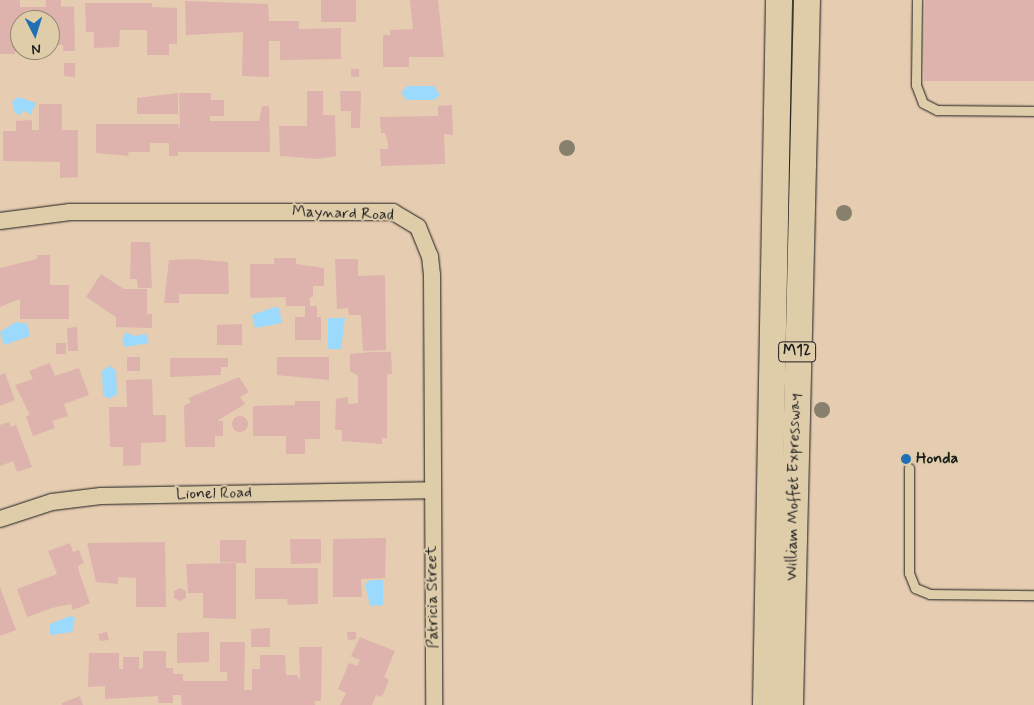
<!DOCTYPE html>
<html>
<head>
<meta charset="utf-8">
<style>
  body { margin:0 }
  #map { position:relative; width:1034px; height:705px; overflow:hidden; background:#e6ccb1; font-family:Mynerve,sans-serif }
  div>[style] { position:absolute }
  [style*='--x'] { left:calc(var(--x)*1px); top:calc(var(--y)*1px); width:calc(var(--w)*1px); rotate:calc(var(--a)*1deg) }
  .water>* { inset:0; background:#9bdafc }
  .building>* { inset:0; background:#deb3ad }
  .round { border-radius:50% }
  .roads { filter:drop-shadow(0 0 1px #1c1c1c) drop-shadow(0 0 1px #1c1c1c) }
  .service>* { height:9px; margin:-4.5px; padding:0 4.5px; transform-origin:4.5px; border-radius:4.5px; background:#dfcdaa }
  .minor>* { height:16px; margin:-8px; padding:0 8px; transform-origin:8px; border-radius:8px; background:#dfcdaa }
  .primary>* { height:26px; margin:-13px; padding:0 13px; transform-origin:13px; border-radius:13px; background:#dfcdaa }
  .trees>* { width:16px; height:16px; margin:-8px; border-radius:50%; background:#87806d }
  .dots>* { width:14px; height:14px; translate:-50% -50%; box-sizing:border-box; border:2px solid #dfcdaa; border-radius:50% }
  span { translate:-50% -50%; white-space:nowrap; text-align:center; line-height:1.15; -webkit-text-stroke:4px #dfcdaa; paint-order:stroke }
  .shield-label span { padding:1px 4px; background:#dfcdaa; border:1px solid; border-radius:4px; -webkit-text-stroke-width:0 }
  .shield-label { font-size:15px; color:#1c1c1c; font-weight:700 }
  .street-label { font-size:16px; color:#1c1c1c }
  .poi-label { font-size:16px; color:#1c1c1c; font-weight:700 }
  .left { translate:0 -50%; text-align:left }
  .north { position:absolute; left:10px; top:10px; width:50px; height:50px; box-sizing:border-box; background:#dfcdaa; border:1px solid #918671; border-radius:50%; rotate:175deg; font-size:14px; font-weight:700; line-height:20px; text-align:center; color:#1c1c1c }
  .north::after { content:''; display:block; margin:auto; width:18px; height:22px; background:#1f6fb2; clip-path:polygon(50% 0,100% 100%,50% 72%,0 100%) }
</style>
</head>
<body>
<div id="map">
  <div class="water">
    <div style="clip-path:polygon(407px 86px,434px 86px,440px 95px,434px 100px,407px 100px,401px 93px)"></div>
    <div style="clip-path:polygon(18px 97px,36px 103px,30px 115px,24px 110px,20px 115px,15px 113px,12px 102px)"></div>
    <div style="clip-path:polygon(275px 307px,279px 308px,282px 323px,255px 328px,252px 315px)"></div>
    <div style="clip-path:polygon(328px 318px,345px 318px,341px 349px,328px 349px)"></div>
    <div style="clip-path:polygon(16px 322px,27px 324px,30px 336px,4px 345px,0 332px)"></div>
    <div style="clip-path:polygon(126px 332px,134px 336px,146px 334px,149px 343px,125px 347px,122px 340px)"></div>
    <div style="clip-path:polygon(110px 366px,116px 371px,117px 394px,109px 399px,103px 395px,102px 371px)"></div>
    <div style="clip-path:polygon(371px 580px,383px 580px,383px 605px,370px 606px,365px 584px)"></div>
    <div style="clip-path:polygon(70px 616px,75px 618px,72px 632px,50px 635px,50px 624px)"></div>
  </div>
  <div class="building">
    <div style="clip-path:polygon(0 0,20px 0,20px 7px,46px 7px,46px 0,61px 0,61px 6px,74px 7px,75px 51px,63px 51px,63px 45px,50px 45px,50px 20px,20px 20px,15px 54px,0 54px)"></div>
    <div style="clip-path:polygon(321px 0,356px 0,356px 22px,321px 22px)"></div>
    <div style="clip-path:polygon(410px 0,438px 0,444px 57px,409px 57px,409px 67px,383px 67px,383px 35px,390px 35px,390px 30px,413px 29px)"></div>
    <div style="clip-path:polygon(925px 0,1034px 0,1034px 81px,924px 81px)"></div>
    <div style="clip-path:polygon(185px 1px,268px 4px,269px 21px,299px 21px,299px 29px,341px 28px,341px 59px,280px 60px,280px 41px,269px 41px,269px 77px,242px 76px,243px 32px,186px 35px)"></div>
    <div style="clip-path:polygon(85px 3px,152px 3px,152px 7px,177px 8px,177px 44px,169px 44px,169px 55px,147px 55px,147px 30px,120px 30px,119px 47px,94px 48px,94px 32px,86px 32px)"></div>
    <div style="clip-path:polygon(64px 63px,75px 63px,75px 77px,64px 76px)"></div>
    <div style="clip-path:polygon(351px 69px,359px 69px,359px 77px,351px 77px)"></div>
    <div style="clip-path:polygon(307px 91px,323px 91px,323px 115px,335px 115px,336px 156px,318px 159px,280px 156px,279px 126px,307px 126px)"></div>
    <div style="clip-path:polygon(340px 91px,361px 91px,360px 128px,351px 128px,351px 111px,341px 111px)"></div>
    <div style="clip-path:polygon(178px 93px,178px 114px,137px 114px,137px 98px)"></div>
    <div style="clip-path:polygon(179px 93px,211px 93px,211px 100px,224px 100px,224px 116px,210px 116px,210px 121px,259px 121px,262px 106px,269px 106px,270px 152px,178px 152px,178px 156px,169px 156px,169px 143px,150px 143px,150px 152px,128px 152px,129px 156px,96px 153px,96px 124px,178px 124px,180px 130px)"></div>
    <div style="clip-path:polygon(39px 104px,62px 104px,62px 130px,78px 130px,78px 177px,60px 178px,60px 162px,3px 161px,3px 131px,16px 131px,16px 121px,32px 120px,32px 130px,39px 130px)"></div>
    <div style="clip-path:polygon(452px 105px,453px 135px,444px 134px,445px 164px,381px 166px,380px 149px,388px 149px,388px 143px,385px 133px,381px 133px,380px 117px,438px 116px,438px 106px)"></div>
    <div style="clip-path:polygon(131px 242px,150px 242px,152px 288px,138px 288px,137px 279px,130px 279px)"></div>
    <div style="clip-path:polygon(37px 255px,50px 255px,50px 285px,69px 285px,69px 319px,20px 319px,20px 299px,0 307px,0 268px,37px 259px)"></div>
    <div style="clip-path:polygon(274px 258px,296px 258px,296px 264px,324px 268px,324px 286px,313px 286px,313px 297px,310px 297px,310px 306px,317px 306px,317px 317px,321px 317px,321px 340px,295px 340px,295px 317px,305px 317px,305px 306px,286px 306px,286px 297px,250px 298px,250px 264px,274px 264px)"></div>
    <div style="clip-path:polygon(192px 259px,228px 262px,229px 294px,179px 294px,179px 303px,164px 303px,169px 260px)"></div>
    <div style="clip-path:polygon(335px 259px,358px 259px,358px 276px,385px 275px,386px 350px,363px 351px,361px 315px,349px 315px,348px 308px,337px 309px)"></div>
    <div style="clip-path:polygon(101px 274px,124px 289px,147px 289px,147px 314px,152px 314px,152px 328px,116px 327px,116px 317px,86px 297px)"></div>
    <div style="clip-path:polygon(242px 324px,242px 345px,217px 345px,217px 325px)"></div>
    <div style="clip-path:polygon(77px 327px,78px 351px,68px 351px,67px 328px)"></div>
    <div style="clip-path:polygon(56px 343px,66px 343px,66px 354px,56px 354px)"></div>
    <div style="clip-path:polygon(371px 352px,391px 352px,392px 374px,387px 374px,387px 438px,382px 438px,382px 444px,342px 441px,342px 430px,335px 430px,336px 399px,348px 397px,348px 404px,358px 403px,358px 376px,350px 371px,350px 354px)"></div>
    <div style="clip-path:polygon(127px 357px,140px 357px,140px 371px,127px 371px)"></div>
    <div style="clip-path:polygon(277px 357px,329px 357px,329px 380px,277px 375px)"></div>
    <div style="clip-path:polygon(170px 358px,228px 358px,228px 367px,221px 367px,221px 375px,170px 377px)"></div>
    <div style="clip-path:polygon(50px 363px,55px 376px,79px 368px,89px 395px,64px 404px,68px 416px,52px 421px,55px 428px,33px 436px,26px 416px,30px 415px,15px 385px,33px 379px,29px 371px)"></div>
    <div style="clip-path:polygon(5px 373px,15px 400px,0 406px,0 375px)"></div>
    <div style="clip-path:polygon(239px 377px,249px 392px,240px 397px,245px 404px,217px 421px,223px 421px,223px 436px,215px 436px,215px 447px,185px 447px,184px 406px,191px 402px,188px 398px)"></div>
    <div style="clip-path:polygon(152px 379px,153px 415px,166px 415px,166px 442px,141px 443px,141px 465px,123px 466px,123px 447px,110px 447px,109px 407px,127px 407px,126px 380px)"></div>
    <div style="clip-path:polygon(295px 401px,320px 401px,320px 439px,305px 439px,305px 454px,286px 454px,286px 436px,253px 436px,253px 406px,295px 405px)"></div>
    <div class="round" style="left:232px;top:416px;width:16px;height:16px"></div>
    <div style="clip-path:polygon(9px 422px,11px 427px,16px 425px,32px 467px,17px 472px,13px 461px,0 466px,0 425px)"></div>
    <div style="clip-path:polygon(386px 538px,385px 578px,361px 579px,362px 597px,333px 597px,333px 539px)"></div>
    <div style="clip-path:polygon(290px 539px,321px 539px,321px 563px,291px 564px)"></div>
    <div style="clip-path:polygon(220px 540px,246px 540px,246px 563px,220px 562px)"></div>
    <div style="clip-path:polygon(165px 542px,166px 607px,136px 607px,136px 578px,118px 577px,118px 584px,96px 582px,87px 543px)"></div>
    <div style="clip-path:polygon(70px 543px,73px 552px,79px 550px,84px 563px,78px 566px,79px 572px,90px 603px,73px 610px,71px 604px,52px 608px,27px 617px,17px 589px,57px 574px,48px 551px)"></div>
    <div style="clip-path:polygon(236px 563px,236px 619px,203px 618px,203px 593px,188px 593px,186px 564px)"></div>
    <div style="clip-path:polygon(255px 568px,318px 568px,318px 604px,288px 605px,287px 599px,255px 599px)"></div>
    <div style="clip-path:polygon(0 587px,16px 630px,0 636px)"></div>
    <div style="clip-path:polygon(180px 588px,186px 591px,186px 598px,180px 601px,174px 598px,174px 591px)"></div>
    <div style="clip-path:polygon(270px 628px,270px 647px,251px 647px,251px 629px)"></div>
    <div style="clip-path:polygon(107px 632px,109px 640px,100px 641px,98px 634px)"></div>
    <div style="clip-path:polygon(209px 632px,209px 662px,177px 663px,177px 633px)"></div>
    <div style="clip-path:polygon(347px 632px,356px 632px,356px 639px,348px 640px)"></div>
    <div style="clip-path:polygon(360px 637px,395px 651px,384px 677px,389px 680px,382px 697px,376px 695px,372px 705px,340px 705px,346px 693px,338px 689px,349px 663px,357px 666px,360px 660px,351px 656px)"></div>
    <div style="clip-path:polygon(220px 642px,245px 642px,244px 690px,252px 690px,252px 669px,260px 669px,260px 655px,285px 655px,286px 675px,297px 675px,300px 680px,299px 647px,322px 647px,321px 701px,315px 701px,315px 705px,182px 705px,181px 695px,173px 695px,173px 703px,158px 703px,158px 696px,105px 699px,105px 686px,88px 687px,89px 653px,119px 653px,119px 669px,123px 669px,123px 657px,139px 657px,139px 669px,143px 668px,143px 651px,166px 651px,166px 668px,173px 668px,173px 674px,183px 674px,183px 681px,227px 681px,227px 672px,220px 672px)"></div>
    <div style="clip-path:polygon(80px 696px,83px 705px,62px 705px,62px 703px)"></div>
  </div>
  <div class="roads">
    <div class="service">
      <div style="--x:917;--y:0;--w:85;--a:90.7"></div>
      <div style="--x:916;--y:85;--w:19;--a:69"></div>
      <div style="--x:923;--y:103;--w:16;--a:27"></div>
      <div style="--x:937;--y:110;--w:97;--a:0.6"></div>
      <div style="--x:909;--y:468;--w:105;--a:90"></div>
      <div style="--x:909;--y:573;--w:16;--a:68"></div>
      <div style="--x:915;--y:588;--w:16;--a:22"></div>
      <div style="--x:930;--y:594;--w:104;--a:0.6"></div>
    </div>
    <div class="minor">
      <div style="--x:0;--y:221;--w:71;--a:-7.3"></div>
      <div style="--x:70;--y:212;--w:323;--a:0"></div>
      <div style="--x:393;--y:212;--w:29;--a:31"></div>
      <div style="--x:418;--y:227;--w:31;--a:68"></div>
      <div style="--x:430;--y:256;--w:19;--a:84"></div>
      <div style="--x:432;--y:275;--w:430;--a:89.7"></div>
      <div style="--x:0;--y:519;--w:55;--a:-18.1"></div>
      <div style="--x:52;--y:502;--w:49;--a:-7"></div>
      <div style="--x:101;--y:496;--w:330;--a:-1"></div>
    </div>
    <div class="primary">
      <div style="--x:766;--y:705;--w:705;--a:-88.94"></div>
      <div style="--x:790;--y:705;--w:705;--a:-88.62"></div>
    </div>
  </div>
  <div class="trees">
    <div style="left:567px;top:148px"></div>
    <div style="left:844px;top:213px"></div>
    <div style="left:822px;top:410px"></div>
  </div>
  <div class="dots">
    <div style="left:906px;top:459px;background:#1f6fb2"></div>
  </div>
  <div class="shield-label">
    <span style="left:797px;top:352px">M12</span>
  </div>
  <div class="street-label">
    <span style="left:343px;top:214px;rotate:2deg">Maynard Road</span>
    <span style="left:794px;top:487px;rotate:-89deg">William Moffet Expressway</span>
    <span style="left:214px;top:494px;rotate:-1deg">Lionel Road</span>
    <span style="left:433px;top:597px;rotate:-91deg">Patricia Street</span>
  </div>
  <div class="poi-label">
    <span class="left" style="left:916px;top:459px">Honda</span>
  </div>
  <div class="north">N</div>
</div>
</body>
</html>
